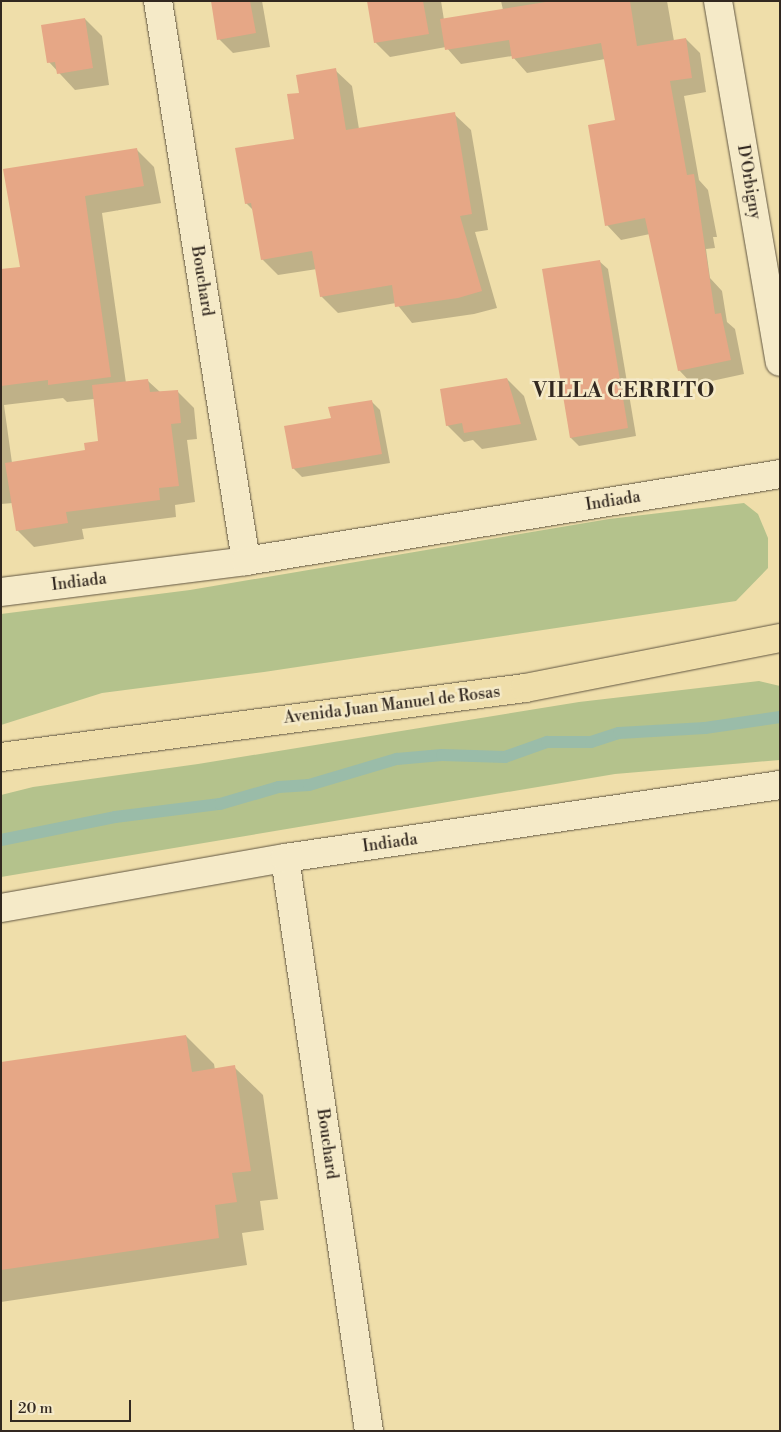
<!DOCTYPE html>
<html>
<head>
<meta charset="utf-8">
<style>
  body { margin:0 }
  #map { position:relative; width:781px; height:1432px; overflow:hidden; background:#efdeaa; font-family:"Libre Bodoni",serif }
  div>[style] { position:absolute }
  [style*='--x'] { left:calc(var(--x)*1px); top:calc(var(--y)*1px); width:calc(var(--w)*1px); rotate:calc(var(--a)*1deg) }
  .green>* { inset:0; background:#b4c28c }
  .shadow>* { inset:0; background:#0003 }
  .stream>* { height:12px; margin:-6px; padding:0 6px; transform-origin:6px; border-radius:6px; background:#9abca9 }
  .building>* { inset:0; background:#e6a786 }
  .roads { filter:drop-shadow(0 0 1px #615642) drop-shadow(0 0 1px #615642) }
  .minor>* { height:28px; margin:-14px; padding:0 14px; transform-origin:14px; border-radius:14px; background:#f5eac8 }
  .major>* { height:28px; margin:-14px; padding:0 14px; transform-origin:14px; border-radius:14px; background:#efdeaa }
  span { translate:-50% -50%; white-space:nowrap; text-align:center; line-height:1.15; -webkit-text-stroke:5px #f5eac8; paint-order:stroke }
  .street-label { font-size:16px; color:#322820 }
  .district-label { font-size:21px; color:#322820; font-weight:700; letter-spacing:1px }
  .frame { position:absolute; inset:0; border:2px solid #322820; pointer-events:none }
  .scale { position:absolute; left:10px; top:1400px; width:121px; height:22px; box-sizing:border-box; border:2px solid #322820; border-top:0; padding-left:6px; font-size:15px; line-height:18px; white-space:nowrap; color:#322820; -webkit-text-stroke:4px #f5eac8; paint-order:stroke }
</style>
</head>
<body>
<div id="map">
  <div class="green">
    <div style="clip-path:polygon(744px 503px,758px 514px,768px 538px,768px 568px,736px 601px,264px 672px,102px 693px,1px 725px,1px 614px,190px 590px,609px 519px)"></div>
    <div style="clip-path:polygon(759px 681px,780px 686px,780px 760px,615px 774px,1px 877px,1px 795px,33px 787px,198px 764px,579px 702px)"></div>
  </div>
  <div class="shadow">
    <div style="clip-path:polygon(212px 1px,262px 1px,270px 47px,233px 53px,219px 39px)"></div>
    <div style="clip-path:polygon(368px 1px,441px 1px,444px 20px,503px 10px,501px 1px,667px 1px,674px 41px,686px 39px,700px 53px,706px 92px,684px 96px,699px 180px,708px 190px,717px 237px,713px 237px,715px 248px,706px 249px,710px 278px,722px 291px,727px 322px,735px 329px,744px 374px,693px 385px,679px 370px,650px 234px,621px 240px,607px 225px,616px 121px,605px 59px,527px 73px,512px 56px,461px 64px,446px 47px,390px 57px,375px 42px)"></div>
    <div style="clip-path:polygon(85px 19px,102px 36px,109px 85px,75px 90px,49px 62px)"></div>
    <div style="clip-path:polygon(335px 70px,352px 86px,359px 129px,454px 114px,471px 130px,488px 230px,475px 232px,497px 308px,474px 314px,412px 323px,396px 303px,338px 313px,321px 296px,317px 269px,278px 275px,262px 259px,254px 211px,246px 203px,295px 140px,300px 94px)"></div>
    <div style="clip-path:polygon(evenodd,136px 149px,154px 167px,161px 203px,102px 213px,126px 383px,148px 381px,160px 392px,177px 391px,194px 408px,197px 439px,187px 440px,195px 502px,175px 505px,176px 517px,82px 529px,84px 539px,34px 547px,17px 530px,13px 503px,1px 504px,1px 270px,21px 268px,5px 170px,136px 149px,63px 398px,67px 402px,94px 399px,99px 442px,86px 451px,12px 463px,4px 405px,63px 398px)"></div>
    <div style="clip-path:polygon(599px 261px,608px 269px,636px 436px,579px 446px,571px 438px)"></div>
    <div style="clip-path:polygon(507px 379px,524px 396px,537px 440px,482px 449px,473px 440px,464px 442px,447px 425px)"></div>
    <div style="clip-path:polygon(371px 401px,380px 410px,390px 463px,302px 477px,293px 468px,332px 420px)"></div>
    <div style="clip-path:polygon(186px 1036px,214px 1064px,215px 1070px,234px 1067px,263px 1095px,278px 1199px,260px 1201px,264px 1230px,242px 1233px,247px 1265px,1px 1302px,1px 1063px)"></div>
  </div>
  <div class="stream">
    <div style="--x:1;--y:840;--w:116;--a:-11.4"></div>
    <div style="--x:115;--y:817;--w:106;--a:-7.1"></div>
    <div style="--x:220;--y:804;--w:61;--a:-16.1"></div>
    <div style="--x:279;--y:787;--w:30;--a:-4"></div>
    <div style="--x:309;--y:785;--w:92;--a:-16.5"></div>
    <div style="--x:397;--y:759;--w:45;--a:-5.1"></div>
    <div style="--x:442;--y:755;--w:63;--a:1.8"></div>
    <div style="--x:505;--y:757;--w:45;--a:-19.7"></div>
    <div style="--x:547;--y:742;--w:44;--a:0"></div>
    <div style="--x:591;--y:742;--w:29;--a:-18"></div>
    <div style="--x:619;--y:733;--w:86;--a:-3.3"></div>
    <div style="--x:705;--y:728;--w:76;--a:-8.3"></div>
  </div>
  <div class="building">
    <div style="clip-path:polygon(211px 1px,250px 1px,256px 33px,217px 40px)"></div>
    <div style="clip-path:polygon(367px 1px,423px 1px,429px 34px,374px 43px)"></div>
    <div style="clip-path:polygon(552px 1px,630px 1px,637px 46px,686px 38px,692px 78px,670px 81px,687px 175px,694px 174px,715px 314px,721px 313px,731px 360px,678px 371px,645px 218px,605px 226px,588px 125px,615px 120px,601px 43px,512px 59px,509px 40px,445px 50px,440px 19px)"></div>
    <div style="clip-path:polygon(85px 18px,93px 68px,57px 74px,55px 62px,47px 63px,41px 25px)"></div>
    <div style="clip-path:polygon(336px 68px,346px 130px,455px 112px,472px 214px,460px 216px,482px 291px,458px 298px,395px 307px,392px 285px,320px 297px,312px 251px,261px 260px,251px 203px,245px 204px,235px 148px,294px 139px,287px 94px,299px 93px,296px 75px)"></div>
    <div style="clip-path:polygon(137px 148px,144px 186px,85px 196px,111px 377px,48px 385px,48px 380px,1px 386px,1px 269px,20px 267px,3px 169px)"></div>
    <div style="clip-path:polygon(600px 260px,628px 428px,570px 438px,542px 269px)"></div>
    <div style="clip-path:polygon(507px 378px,521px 424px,464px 433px,462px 423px,446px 426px,440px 389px)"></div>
    <div style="clip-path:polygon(148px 379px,150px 392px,178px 390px,181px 423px,171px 424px,179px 486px,159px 488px,160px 500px,66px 512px,68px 523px,16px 531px,5px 463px,85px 450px,84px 443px,98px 441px,92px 385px)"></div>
    <div style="clip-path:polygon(372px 400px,382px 454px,292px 469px,284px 426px,331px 418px,328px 407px)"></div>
    <div style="clip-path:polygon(186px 1035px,192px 1072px,235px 1065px,251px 1171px,232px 1173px,237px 1202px,215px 1205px,219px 1238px,1px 1270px,1px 1062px)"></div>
  </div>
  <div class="roads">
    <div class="minor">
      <div style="--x:158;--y:1;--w:567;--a:81.07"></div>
      <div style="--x:718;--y:1;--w:366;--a:80.3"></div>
      <div style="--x:1;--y:592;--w:247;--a:-7.2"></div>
      <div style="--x:246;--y:561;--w:541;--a:-9.25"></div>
      <div style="--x:285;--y:858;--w:579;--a:81.66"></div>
      <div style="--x:1;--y:908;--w:288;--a:-10"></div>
      <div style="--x:285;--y:858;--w:500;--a:-8.39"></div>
    </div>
    <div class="major">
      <div style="--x:1;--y:757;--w:529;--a:-7.5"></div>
      <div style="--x:525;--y:688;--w:260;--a:-11.1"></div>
    </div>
  </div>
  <div class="street-label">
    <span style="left:749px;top:182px;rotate:80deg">D'Orbigny</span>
    <span style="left:202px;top:281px;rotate:81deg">Bouchard</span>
    <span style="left:613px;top:501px;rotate:-9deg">Indiada</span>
    <span style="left:79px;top:582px;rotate:-7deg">Indiada</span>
    <span style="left:392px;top:705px;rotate:-7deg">Avenida Juan Manuel de Rosas</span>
    <span style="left:390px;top:843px;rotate:-8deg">Indiada</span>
    <span style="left:327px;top:1144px;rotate:82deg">Bouchard</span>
  </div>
  <div class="district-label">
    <span style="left:624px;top:391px">VILLA CERRITO</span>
  </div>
  <div class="frame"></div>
  <div class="scale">20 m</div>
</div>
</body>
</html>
